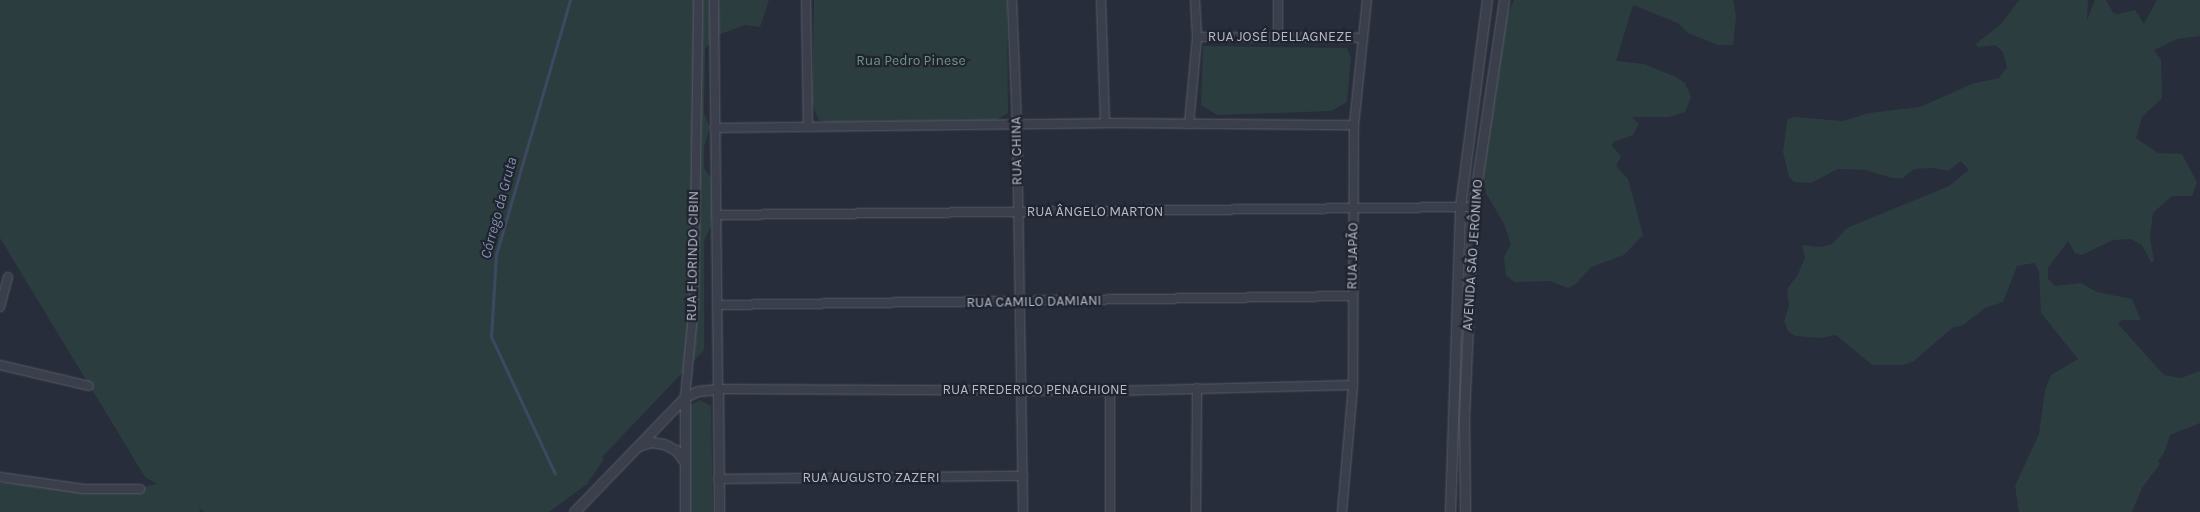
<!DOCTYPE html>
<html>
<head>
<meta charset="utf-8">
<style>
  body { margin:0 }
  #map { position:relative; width:2200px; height:512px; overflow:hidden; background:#272d3a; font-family:Karla,sans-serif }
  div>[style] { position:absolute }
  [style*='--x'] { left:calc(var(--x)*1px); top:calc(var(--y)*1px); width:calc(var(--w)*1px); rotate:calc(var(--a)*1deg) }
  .green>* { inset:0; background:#2c3d3f }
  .stream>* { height:2.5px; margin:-1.25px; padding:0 1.25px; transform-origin:1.25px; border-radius:1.25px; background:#3e4961 }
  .roads { filter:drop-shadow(0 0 1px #585d69) drop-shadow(0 0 1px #585d69) }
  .minor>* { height:8px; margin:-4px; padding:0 4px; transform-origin:4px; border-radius:4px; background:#3a3f4b }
  .tertiary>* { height:9px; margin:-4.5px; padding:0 4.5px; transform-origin:4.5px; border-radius:4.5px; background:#3a3f4b }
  span { translate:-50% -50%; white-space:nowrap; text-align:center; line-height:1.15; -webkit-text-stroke:4.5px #1f2430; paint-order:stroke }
  .street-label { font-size:14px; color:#b6bac6 }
  .park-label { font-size:14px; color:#70947c }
  .water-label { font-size:15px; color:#818eaa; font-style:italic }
</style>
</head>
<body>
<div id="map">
  <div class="green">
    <div style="clip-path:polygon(0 0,769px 0,760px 27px,745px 25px,715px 36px,705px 49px,704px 113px,710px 128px,704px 146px,704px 168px,711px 178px,713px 206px,711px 226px,704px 241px,704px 350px,602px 457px,604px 459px,587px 484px,549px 512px,204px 512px,198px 508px,201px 512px,0 512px,0 483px,134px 489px,157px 484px,145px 477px,0 238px)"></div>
    <div style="clip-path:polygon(814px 0,1007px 0,1008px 113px,996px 120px,824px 122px,818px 119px,812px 103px)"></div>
    <div style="clip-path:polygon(1514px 0,1733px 0,1736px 17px,1733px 45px,1718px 45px,1688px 33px,1678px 23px,1633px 5px,1616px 61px,1644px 64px,1674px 76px,1685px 83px,1691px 97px,1685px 112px,1669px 117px,1632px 117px,1639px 124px,1633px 135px,1613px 142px,1612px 146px,1621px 156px,1616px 166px,1628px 179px,1643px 235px,1624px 255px,1591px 267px,1576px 284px,1568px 288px,1550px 281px,1514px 282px,1506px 275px,1504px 257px,1511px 244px,1504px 224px,1486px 193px,1482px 166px,1489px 108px,1496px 94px,1493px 70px,1504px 21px)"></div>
    <div style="clip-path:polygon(2019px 0,2088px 0,2087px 20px,2095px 0,2106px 0,2113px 13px,2118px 14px,2135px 10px,2144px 24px,2157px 0,2200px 0,2200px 36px,2177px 39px,2154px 50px,2161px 60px,2162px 98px,2142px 117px,2136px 138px,2158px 153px,2182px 154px,2197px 182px,2192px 196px,2172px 196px,2153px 213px,2150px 237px,2154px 262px,2151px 262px,2142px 245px,2131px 239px,2113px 240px,2082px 255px,2075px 253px,2068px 241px,2048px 268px,2048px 279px,2055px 286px,2081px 283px,2097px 292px,2132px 299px,2141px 320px,2122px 320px,2118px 324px,2164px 375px,2181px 378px,2200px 371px,2200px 423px,2170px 435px,2164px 453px,2158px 461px,2160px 464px,2142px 488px,2132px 512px,2019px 512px,2015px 486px,2039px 434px,2045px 390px,2051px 375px,2078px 359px,2041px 313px,2039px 271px,2034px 263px,2017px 266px,2003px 302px,1985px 308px,1963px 325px,1952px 328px,1914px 361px,1903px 365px,1872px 365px,1836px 335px,1820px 338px,1795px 336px,1788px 331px,1784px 321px,1789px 306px,1787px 289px,1797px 276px,1805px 258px,1802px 245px,1820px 247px,1832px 244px,1847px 228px,1949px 186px,1969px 170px,1961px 161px,1948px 171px,1933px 168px,1914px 169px,1903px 178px,1892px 178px,1866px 170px,1838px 169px,1811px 183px,1794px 182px,1789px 177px,1783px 152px,1787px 120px,1794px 117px,1843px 121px,1869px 113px,1920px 107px,1972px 84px,1999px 78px,2007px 67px,2003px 52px,1995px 45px,1978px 47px,1976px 44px,2001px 24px)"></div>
    <div style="clip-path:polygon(1203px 46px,1347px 48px,1351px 58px,1347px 102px,1331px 111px,1217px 115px,1201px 105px)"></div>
    <div style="clip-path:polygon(700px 400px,711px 406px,713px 512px,689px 512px,689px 406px)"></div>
  </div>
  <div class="stream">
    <div style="--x:555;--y:474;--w:151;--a:-115"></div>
    <div style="--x:491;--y:337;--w:82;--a:-86.5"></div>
    <div style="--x:496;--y:255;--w:266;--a:-73.8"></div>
  </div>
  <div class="roads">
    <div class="minor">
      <div style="--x:714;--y:0;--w:389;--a:89.4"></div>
      <div style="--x:718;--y:389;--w:392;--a:0.3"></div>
      <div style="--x:1110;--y:391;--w:243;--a:-1.4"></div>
      <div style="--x:806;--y:0;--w:127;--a:89.1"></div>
      <div style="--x:1012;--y:0;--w:125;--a:87.7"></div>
      <div style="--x:1017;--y:125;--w:387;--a:89.1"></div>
      <div style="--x:1101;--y:0;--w:123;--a:88.1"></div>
      <div style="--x:1197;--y:37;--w:166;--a:0.3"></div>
      <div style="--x:1278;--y:38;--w:38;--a:-90"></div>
      <div style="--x:1189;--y:124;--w:87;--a:-84.7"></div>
      <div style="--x:1197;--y:37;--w:37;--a:-93"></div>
      <div style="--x:715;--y:128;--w:390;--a:-0.7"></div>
      <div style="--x:1105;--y:123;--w:249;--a:0.5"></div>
      <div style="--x:716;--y:215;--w:757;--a:-0.61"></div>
      <div style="--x:717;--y:305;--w:635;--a:-0.81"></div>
      <div style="--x:0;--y:307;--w:31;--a:-75"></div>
      <div style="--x:0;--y:365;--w:91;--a:13.3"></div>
      <div style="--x:685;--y:397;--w:92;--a:-84.4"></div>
      <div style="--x:694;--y:305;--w:305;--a:-89.2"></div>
      <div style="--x:0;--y:477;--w:85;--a:8.1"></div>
      <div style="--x:84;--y:489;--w:56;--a:0"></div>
      <div style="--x:718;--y:479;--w:305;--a:-0.6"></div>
      <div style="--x:1110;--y:512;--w:121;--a:-90"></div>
      <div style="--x:1196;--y:512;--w:124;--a:-89.5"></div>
      <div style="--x:1342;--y:512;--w:127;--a:-85"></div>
      <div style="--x:1353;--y:385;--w:260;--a:-89.8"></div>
      <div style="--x:1354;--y:125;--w:126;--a:-84.1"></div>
    </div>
    <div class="tertiary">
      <div style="--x:638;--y:446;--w:14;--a:-17"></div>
      <div style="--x:651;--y:442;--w:13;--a:9"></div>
      <div style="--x:664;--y:444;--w:13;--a:27"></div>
      <div style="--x:676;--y:450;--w:14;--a:54"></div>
      <div style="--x:574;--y:512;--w:160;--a:-46"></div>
      <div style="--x:685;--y:397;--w:14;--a:-25"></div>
      <div style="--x:698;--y:391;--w:20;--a:-6"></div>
      <div style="--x:718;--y:389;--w:123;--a:89.5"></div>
      <div style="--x:685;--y:512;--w:115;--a:-90"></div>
      <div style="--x:1450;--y:512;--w:305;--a:-88.1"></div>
      <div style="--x:1460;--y:207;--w:209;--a:-82.6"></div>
      <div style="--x:1465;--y:512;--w:96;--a:-90.6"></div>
      <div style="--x:1464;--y:416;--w:209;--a:-87.5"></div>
      <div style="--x:1473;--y:207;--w:209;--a:-81.5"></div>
    </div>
  </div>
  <div class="street-label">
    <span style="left:1280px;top:37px">RUA JOSÉ DELLAGNEZE</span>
    <span style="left:1017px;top:151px;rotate:-91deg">RUA CHINA</span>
    <span style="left:1095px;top:212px">RUA ÂNGELO MARTON</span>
    <span style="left:1473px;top:255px;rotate:-86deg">AVENIDA SÃO JERÔNIMO</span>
    <span style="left:693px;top:256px;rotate:-89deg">RUA FLORINDO CIBIN</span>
    <span style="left:1353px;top:256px;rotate:-89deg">RUA JAPÃO</span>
    <span style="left:1034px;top:302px;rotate:-1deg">RUA CAMILO DAMIANI</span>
    <span style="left:1035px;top:390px">RUA FREDERICO PENACHIONE</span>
    <span style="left:871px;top:478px">RUA AUGUSTO ZAZERI</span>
  </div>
  <div class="park-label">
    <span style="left:911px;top:61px">Rua Pedro Pinese</span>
  </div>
  <div class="water-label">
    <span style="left:499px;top:208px;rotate:-75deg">Córrego da Gruta</span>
  </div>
</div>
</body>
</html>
